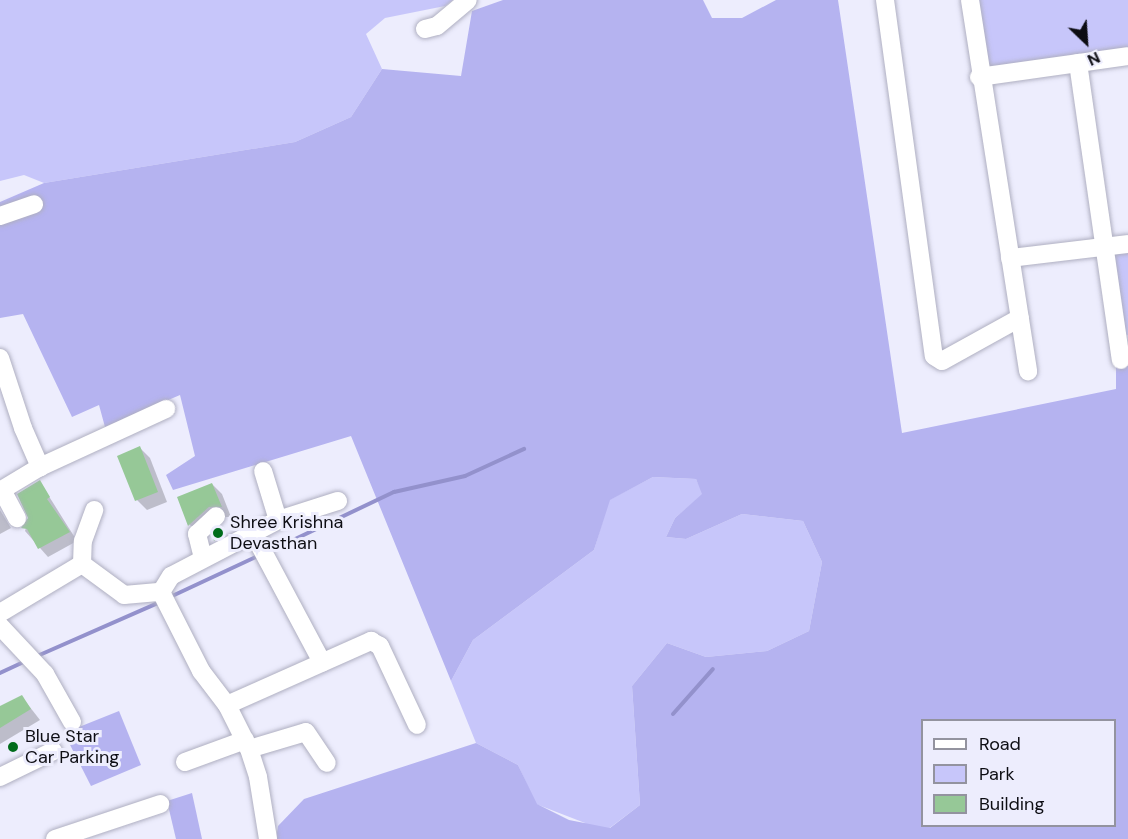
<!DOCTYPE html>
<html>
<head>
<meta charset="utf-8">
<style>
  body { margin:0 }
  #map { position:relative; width:1128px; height:839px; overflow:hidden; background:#ededfd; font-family:"DM Sans",sans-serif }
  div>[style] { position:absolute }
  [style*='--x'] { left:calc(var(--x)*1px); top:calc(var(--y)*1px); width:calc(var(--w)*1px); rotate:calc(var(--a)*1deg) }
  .green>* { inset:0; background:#c7c6fa }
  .forest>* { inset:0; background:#b5b3f0 }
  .shadow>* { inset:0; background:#0003 }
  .stream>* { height:4px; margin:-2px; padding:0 2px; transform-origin:2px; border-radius:2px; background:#9391cc }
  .building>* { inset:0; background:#96c897 }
  .roads { filter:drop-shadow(0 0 2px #afafc1) drop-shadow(0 0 2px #afafc1) }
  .minor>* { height:18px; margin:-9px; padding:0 9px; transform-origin:9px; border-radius:9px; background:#fff }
  .dots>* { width:16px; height:16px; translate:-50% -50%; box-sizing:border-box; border:3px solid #ededfd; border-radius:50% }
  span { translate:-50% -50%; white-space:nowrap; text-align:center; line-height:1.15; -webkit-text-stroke:6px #ededfd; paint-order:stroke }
  .poi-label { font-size:18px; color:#0d0d13 }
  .left { translate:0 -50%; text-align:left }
  .legend { position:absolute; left:921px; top:719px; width:195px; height:108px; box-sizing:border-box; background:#ededfd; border:2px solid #93939f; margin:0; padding:8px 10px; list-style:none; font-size:18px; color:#0d0d13 }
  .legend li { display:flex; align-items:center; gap:12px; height:30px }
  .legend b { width:30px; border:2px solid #93939f }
  .north { position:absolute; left:1056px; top:12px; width:60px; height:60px; -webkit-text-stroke:4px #ededfd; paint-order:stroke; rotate:155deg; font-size:16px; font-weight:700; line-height:24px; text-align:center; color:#0d0d13 }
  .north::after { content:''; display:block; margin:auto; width:21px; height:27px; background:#0d0d13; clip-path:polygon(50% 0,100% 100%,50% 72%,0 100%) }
</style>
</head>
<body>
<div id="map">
  <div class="green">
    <div style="clip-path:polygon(0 0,453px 0,445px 6px,385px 18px,366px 34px,382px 69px,351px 117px,295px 142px,44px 183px,24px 175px,0 181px)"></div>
    <div style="clip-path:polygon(976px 0,1128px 0,1128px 50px,997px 70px,989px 65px)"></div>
    <div style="clip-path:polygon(1128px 253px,1128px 335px,1120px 336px,1111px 255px)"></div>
    <div style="clip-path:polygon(653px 477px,696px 479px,703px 494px,675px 518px,666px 537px,686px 539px,742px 514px,803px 521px,822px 562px,809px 631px,767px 651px,706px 657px,667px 643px,632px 686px,640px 805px,595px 839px,585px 823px,536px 804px,518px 765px,476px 743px,451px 681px,473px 640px,594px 550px,609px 500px)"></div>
  </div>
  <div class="forest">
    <div style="clip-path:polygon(evenodd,503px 0,703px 0,712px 18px,742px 18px,776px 0,838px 0,902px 433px,1116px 389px,1116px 364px,1128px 362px,1128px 839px,276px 839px,278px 826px,304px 799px,476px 743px,518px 765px,537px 804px,569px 820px,610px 828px,640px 805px,632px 686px,667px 643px,706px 657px,767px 651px,809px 631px,822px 562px,803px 521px,742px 514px,686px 539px,666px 537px,675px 518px,702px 494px,696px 479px,653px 477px,610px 500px,594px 550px,473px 640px,451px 681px,351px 436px,173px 490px,166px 475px,195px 456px,180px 395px,105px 427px,99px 405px,72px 417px,23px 314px,0 318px,0 202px,44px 183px,295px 142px,351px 117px,382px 69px,461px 76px,472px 11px,503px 0,922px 720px,1114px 720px,1114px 826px,922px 826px,922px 720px)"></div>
    <div style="clip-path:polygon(119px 711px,141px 765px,91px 786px,64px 733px)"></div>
    <div style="clip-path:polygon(192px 793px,202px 839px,176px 839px,167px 801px)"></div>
  </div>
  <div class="shadow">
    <div style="clip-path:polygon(140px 448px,150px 458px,167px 502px,147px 510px,137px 500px)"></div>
    <div style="clip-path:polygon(40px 482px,77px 541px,48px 557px,25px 531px)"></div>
    <div style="clip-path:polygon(212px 484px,222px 494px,231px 517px,219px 517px,200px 535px,190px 525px,179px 498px)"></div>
    <div style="clip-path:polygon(0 510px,11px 528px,0 534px)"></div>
    <div style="clip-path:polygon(22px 697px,40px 720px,0 744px,0 708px)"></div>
  </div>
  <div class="stream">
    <div style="--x:268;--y:552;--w:140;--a:-25.5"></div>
    <div style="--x:394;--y:492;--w:73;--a:-12.7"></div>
    <div style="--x:465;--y:476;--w:65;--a:-24.6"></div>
    <div style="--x:170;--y:597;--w:97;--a:-25"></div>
    <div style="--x:35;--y:657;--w:137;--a:-23.7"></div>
    <div style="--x:0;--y:673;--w:29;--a:-25"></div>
    <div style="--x:673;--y:714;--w:60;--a:-48.4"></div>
  </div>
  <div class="building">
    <div style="clip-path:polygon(140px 446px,158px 492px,135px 501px,117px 456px)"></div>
    <div style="clip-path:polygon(40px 480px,50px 497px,47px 499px,70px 532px,38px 549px,27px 529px,21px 528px,28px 518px,17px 494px)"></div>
    <div style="clip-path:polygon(212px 483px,222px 507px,209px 507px,188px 526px,177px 497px)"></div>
    <div style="clip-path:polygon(222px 526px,225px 535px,214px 541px,212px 535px)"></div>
    <div style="clip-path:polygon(22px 695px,31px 709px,0 728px,0 706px)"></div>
  </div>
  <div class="roads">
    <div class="minor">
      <div style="--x:885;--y:0;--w:359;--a:82.2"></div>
      <div style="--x:934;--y:356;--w:9;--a:32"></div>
      <div style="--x:942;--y:361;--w:89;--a:-28.9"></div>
      <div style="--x:970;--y:0;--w:376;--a:81.1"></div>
      <div style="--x:425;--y:29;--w:12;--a:-14"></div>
      <div style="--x:437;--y:26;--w:40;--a:-40"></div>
      <div style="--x:1078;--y:63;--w:300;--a:81.8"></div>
      <div style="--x:979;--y:77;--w:150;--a:-8"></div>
      <div style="--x:0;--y:216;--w:36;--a:-19"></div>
      <div style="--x:1010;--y:258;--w:119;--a:-6.8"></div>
      <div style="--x:0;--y:358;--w:74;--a:71.8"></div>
      <div style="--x:23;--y:428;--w:43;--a:66.4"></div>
      <div style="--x:2;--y:490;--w:32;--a:62"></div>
      <div style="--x:0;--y:491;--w:47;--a:-31"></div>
      <div style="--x:40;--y:467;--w:139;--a:-24.7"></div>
      <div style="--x:278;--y:520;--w:63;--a:-17.6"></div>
      <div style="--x:252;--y:531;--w:149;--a:61.9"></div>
      <div style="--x:203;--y:558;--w:25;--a:-104"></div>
      <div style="--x:197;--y:534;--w:26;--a:-43"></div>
      <div style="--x:82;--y:564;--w:23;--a:-88"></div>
      <div style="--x:83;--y:541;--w:33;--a:-70"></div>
      <div style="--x:161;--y:592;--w:19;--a:-58"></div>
      <div style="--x:171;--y:576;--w:121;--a:-27.6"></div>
      <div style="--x:278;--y:520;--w:51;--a:-107"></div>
      <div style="--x:0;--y:613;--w:96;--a:-30.9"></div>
      <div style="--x:82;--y:564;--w:52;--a:36.4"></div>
      <div style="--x:124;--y:595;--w:37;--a:-5"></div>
      <div style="--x:161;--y:592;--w:89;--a:63.1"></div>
      <div style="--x:201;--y:671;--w:43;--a:52.6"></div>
      <div style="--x:227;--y:705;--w:49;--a:63.4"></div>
      <div style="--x:249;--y:749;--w:29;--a:72"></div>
      <div style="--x:258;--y:777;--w:63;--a:80.8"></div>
      <div style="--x:0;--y:626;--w:66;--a:46.8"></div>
      <div style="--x:45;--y:674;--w:55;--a:60.6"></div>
      <div style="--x:227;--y:705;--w:158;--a:-24"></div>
      <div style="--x:371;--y:641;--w:10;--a:29"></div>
      <div style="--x:380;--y:646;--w:87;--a:64.9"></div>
      <div style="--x:249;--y:749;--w:59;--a:-16.6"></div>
      <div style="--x:306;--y:732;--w:37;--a:56"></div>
      <div style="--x:185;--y:762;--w:64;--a:-20.1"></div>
      <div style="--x:0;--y:777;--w:59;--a:-26.1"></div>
      <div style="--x:55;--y:839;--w:111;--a:-18.4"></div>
    </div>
  </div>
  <div class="dots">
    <div style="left:218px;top:533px;background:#006c1b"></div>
    <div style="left:13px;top:747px;background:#006c1b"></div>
  </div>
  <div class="poi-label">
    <span class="left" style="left:230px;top:533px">Shree Krishna<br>Devasthan</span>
    <span class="left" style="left:25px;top:747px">Blue Star<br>Car Parking</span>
  </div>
  <ul class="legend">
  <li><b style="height:8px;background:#fff"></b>Road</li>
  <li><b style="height:16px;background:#c7c6fa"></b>Park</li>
  <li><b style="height:16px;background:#96c897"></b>Building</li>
  </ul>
  <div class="north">N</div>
</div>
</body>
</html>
